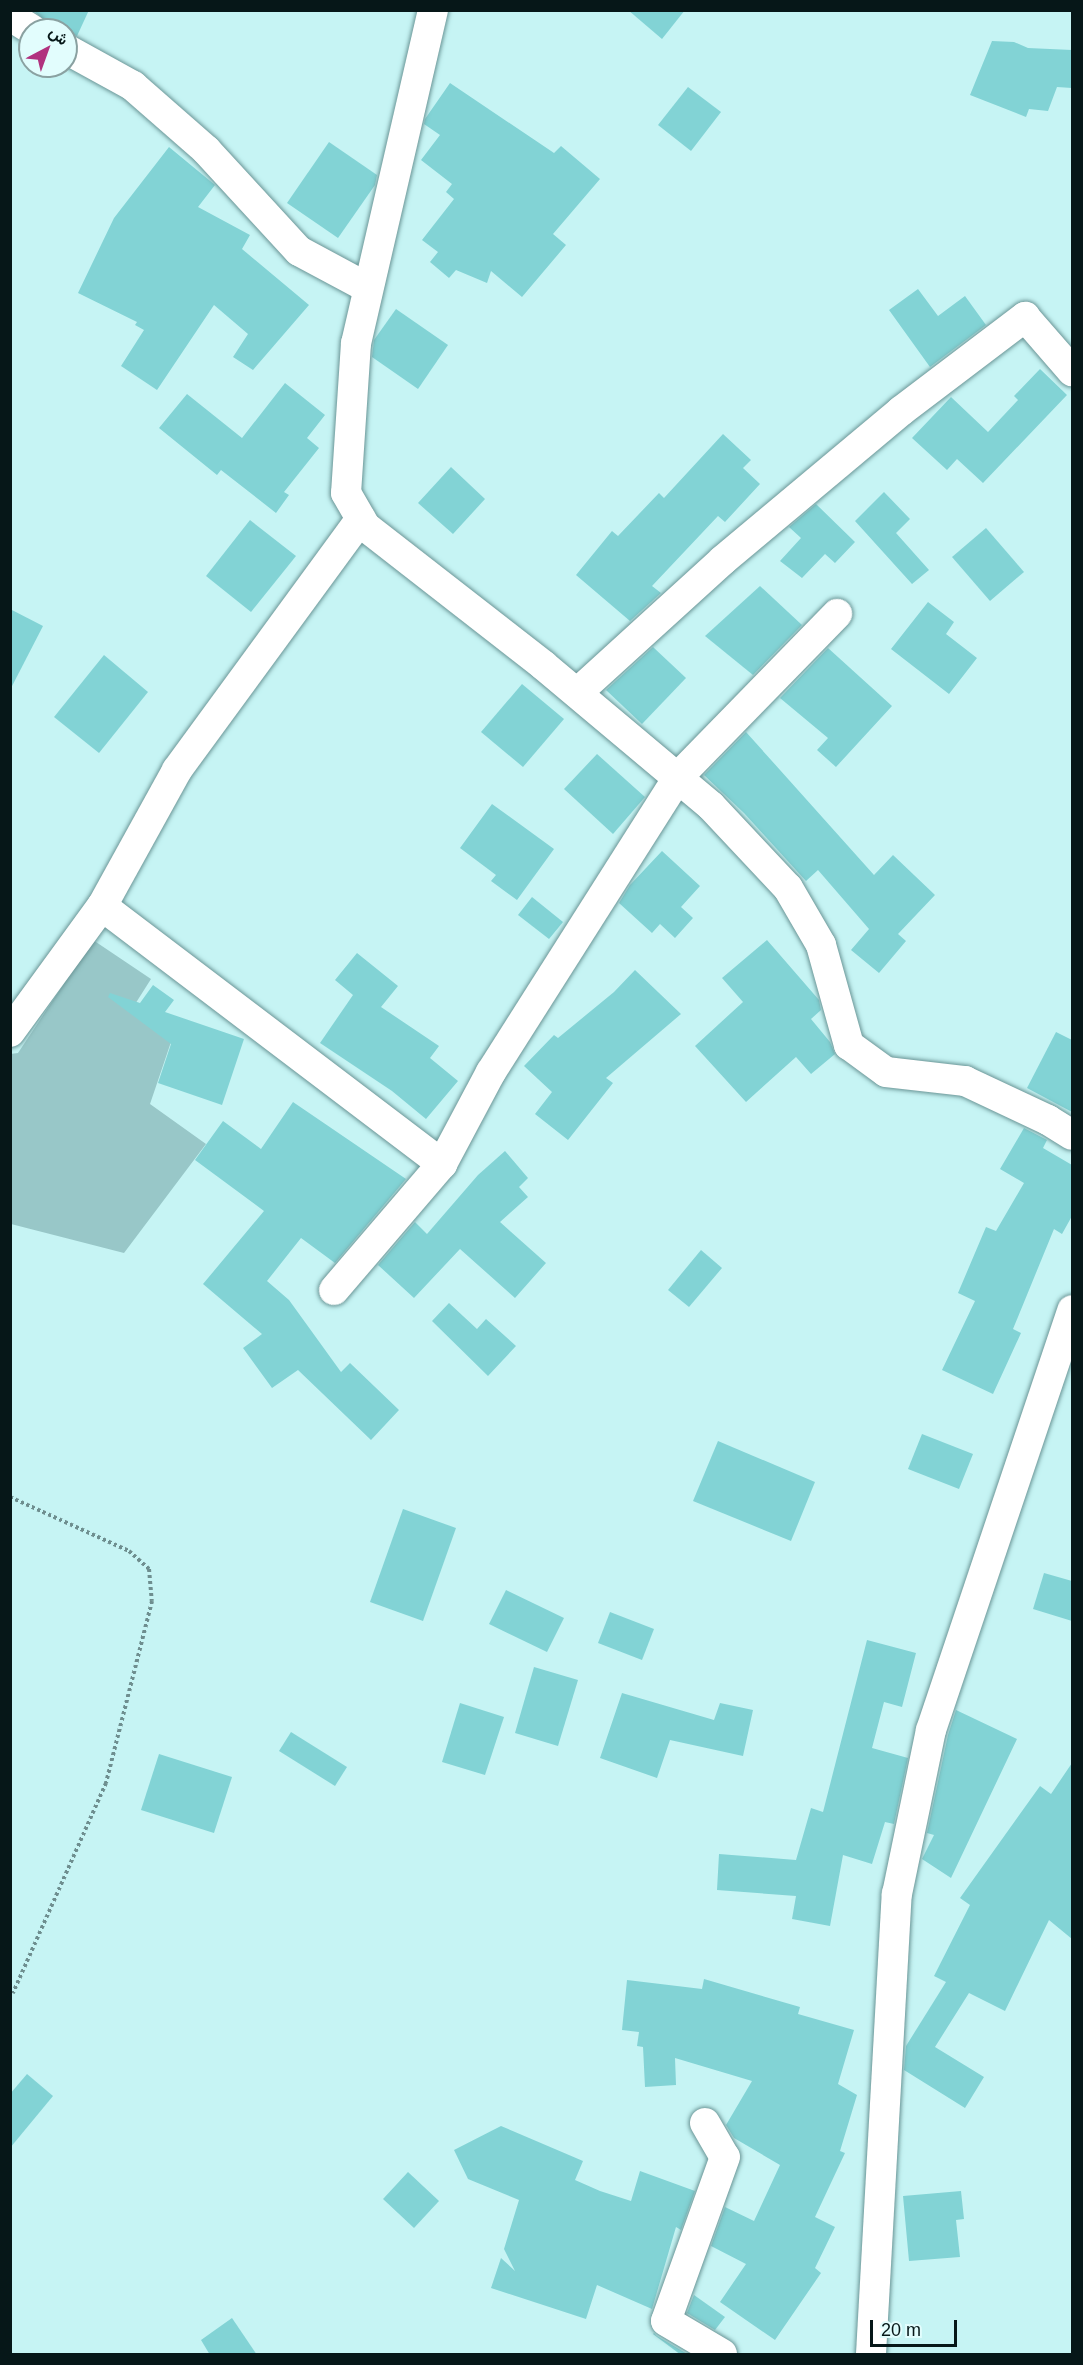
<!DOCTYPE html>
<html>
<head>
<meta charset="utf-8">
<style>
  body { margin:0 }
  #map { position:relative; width:1083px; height:2365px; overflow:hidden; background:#c6f4f4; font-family:Arial,Vazirmatn,sans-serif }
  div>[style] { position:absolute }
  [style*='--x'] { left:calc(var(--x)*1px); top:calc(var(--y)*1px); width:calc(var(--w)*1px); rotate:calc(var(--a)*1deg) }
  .green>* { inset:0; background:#98c7c8 }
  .building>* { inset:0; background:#82d3d5 }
  .path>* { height:4px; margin-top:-2px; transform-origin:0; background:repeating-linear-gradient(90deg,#6e8e8f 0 3px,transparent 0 6px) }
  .roads { filter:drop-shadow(0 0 2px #6a9596) drop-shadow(0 0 2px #6a9596) }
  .street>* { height:30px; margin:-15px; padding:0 15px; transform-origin:15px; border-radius:15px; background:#fff }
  span { translate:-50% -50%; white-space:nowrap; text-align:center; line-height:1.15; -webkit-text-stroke:6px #e2fdfd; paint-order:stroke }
  .frame { position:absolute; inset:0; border:12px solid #061718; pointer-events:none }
  .north { position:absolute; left:18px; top:18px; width:60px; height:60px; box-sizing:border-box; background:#e2fdfd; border:2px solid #8aa1a1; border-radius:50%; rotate:41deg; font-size:16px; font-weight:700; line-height:24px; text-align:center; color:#061718 }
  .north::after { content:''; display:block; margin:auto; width:21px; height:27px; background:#b1327f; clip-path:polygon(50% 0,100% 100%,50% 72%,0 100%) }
  .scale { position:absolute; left:870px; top:2320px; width:87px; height:27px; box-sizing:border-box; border:3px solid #061718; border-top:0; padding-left:8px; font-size:18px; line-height:21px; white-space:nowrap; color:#061718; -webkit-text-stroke:4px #e2fdfd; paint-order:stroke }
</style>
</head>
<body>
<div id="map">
  <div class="green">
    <div style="clip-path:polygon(93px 940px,151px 979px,132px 1009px,172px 1039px,150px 1104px,206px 1144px,124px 1253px,11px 1224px,10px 1054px,18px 1053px)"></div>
  </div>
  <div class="building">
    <div style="clip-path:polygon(33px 10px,89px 10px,77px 36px,48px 24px)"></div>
    <div style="clip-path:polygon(628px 10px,685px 10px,662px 39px)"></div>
    <div style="clip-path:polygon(992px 41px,1014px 42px,1028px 48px,1072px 50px,1072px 88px,1057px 87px,1048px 111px,1029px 109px,1026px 117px,970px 95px)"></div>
    <div style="clip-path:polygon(450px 83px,554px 153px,561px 146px,600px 179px,553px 234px,566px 245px,522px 297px,491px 271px,487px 283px,456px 270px,449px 278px,430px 262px,438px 252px,422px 240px,454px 199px,446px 192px,452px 184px,421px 160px,440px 135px,424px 124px,425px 119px)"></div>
    <div style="clip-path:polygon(688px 87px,721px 112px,691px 151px,658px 125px)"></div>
    <div style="clip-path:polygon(329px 142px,377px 175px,375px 185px,338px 238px,287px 203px)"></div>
    <div style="clip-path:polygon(169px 147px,215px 185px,198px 207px,250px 235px,242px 249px,309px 305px,253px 370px,233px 357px,248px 334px,214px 305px,157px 390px,121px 366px,144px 330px,135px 325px,137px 322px,78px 293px,114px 218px)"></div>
    <div style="clip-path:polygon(918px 289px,938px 316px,965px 296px,986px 325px,930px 367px,889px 310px)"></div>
    <div style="clip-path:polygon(396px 309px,448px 345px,418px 389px,372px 357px,374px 340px)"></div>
    <div style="clip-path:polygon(1040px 369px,1067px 395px,983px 483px,957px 459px,947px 470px,912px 438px,951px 397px,988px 432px,1018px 400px,1014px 396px)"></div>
    <div style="clip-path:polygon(285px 383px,325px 415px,307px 438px,319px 448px,284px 492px,289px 495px,276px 513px,221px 470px,217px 475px,159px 428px,187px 394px,242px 438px)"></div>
    <div style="clip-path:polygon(723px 434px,751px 460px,743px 468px,760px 484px,725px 522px,718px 516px,652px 586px,661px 593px,630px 621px,576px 575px,612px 531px,618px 536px,659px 493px,664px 498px)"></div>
    <div style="clip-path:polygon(451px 467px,485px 499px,453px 534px,418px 503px)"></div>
    <div style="clip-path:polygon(884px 492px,910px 519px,896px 533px,929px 570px,912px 584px,855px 521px)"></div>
    <div style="clip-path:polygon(816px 504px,855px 542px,835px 563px,825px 554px,802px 578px,780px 561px,801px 538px,789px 527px)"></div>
    <div style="clip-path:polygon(250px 520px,296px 556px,251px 612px,206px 576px)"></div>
    <div style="clip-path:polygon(986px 528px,1024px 572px,990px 601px,952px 557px)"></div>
    <div style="clip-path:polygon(760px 586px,802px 625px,753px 675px,705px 636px)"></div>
    <div style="clip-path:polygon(928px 602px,954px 622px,946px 634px,977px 658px,949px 694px,891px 649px)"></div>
    <div style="clip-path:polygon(10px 609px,43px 626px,10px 690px)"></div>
    <div style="clip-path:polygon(653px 647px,686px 678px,642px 724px,606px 690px)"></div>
    <div style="clip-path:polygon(828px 648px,892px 706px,836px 767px,817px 750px,828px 738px,780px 698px)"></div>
    <div style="clip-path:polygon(104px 655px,148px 692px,99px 753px,54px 717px)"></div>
    <div style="clip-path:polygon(522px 684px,564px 719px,523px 767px,481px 732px)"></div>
    <div style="clip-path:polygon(746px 732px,874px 875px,893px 855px,935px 895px,898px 934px,906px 941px,879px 973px,851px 950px,869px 929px,818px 870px,806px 881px,744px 813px,704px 775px)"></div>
    <div style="clip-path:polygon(597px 754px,645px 797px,613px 834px,564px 789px)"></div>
    <div style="clip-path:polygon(492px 804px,554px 849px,517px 900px,491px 881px,496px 875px,460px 848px)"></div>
    <div style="clip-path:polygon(662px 851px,700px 886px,681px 907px,693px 918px,675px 938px,660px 924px,652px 933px,619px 903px,630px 885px)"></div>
    <div style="clip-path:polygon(532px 897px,563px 922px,549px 939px,518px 915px)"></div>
    <div style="clip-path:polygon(767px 940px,819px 1000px,821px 1010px,811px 1019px,830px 1042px,835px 1054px,811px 1074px,796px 1057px,746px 1102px,695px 1046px,743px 1002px,722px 978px)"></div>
    <div style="clip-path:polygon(357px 953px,398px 986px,381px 1007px,439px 1046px,430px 1058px,458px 1081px,426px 1119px,392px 1091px,320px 1043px,353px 995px,335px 980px)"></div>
    <div style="clip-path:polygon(635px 970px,681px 1014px,606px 1078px,613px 1083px,568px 1140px,535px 1114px,552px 1092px,524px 1066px,554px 1035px,558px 1038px,614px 992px)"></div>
    <div style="clip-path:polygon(153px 985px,174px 1000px,165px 1012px,244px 1039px,222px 1105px,158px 1083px,171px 1044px,108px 997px,110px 993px,140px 1003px)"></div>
    <div style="clip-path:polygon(1056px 1032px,1072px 1040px,1072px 1112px,1027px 1088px)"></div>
    <div style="clip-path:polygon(293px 1102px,406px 1179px,335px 1263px,301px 1238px,267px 1281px,289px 1300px,341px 1372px,350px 1363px,399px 1410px,371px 1440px,298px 1370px,272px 1388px,243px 1348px,262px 1334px,203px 1284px,264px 1211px,195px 1160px,223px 1121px,261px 1149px)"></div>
    <div style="clip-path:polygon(1024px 1128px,1047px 1140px,1043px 1148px,1072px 1165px,1072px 1216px,1062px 1234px,1054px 1229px,1013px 1329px,1021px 1333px,993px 1394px,942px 1370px,975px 1301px,958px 1293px,986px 1227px,996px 1231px,1024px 1183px,1000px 1169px)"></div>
    <div style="clip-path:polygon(505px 1151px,528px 1178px,519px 1187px,528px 1197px,500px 1222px,546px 1263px,515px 1298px,460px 1249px,414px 1298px,378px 1265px,415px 1222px,427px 1234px,478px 1175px)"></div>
    <div style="clip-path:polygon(701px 1250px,722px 1268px,689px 1307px,668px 1290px)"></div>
    <div style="clip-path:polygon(449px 1303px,477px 1329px,486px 1319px,516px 1346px,488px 1376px,432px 1321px)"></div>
    <div style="clip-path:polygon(922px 1434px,973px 1454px,959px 1489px,908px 1469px)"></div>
    <div style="clip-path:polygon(718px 1441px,815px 1482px,791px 1541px,693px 1501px)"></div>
    <div style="clip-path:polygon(403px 1509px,456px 1528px,423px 1621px,370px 1602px)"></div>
    <div style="clip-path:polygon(1044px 1573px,1072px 1581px,1072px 1621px,1033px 1609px)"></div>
    <div style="clip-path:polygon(506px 1590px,564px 1618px,547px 1652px,489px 1624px)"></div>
    <div style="clip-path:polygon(610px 1612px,654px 1629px,642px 1660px,598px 1643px)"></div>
    <div style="clip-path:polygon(867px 1640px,916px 1653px,902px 1707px,884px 1702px,872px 1748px,908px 1758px,894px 1824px,885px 1822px,872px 1864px,843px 1855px,830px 1926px,792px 1919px,796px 1896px,717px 1890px,719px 1854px,796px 1860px,811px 1808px,823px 1812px)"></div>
    <div style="clip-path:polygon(534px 1667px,578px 1680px,558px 1746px,515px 1733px)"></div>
    <div style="clip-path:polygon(622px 1693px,714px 1720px,720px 1703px,753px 1710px,743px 1756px,670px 1740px,657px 1778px,600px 1758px)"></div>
    <div style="clip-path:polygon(460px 1703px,504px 1717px,485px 1775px,442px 1762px)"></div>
    <div style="clip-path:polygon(956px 1710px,1017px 1739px,951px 1878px,922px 1859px,934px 1835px,927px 1833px,948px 1735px)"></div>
    <div style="clip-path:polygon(291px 1732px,347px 1767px,335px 1786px,279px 1751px)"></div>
    <div style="clip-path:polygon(159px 1754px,232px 1777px,214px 1833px,141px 1810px)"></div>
    <div style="clip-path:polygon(1072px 1763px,1072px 1939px,1049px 1920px,1005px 2011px,969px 1993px,935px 2047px,984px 2077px,965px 2108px,904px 2070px,906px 2046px,946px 1982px,934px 1976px,970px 1905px,960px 1898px,1040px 1786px,1051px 1794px)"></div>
    <div style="clip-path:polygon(704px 1979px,800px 2007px,798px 2014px,854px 2030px,838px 2084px,857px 2095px,840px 2151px,845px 2153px,815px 2217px,835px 2227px,815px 2268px,821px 2273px,775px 2340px,720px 2302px,746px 2264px,711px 2246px,725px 2207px,754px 2221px,780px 2165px,734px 2138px,726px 2125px,752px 2081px,675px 2058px,676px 2085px,645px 2087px,643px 2047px,637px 2046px,639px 2032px,622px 2030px,627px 1980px,702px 1989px)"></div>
    <div style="clip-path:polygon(27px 2074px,53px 2096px,10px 2148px,10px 2094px)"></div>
    <div style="clip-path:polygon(501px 2126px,583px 2161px,575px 2180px,600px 2191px,631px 2201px,640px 2171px,695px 2191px,681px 2230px,676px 2227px,652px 2309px,597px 2285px,586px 2319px,491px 2288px,501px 2258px,515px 2271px,504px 2249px,519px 2200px,468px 2179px,454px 2150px)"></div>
    <div style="clip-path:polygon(408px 2172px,439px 2201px,414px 2228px,383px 2199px)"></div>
    <div style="clip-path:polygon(961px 2191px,964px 2219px,956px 2220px,960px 2257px,909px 2261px,903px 2196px)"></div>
    <div style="clip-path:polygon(694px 2295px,725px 2317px,715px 2330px,687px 2313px)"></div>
    <div style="clip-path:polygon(232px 2318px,257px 2355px,210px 2355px,201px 2340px)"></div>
    <div style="clip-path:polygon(654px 2333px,657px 2336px,689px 2355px,681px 2355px,653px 2334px)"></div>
  </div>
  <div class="path">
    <div style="--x:10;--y:1497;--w:131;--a:24.4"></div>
    <div style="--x:129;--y:1551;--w:27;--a:42"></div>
    <div style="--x:149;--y:1569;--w:32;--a:85"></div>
    <div style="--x:152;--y:1601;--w:188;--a:104.2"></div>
    <div style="--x:106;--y:1783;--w:230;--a:113.9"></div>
  </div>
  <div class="roads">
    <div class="street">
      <div style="--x:433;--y:10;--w:342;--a:103"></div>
      <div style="--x:356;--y:343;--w:150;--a:93.8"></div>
      <div style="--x:346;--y:493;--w:39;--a:60"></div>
      <div style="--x:366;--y:527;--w:224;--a:37.9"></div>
      <div style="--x:543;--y:665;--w:219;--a:40"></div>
      <div style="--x:711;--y:806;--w:112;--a:46.8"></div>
      <div style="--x:788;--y:888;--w:66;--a:59.9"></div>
      <div style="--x:821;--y:945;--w:104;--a:74.4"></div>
      <div style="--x:849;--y:1045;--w:46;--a:36.1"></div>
      <div style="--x:886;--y:1072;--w:80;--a:6.5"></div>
      <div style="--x:965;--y:1081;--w:92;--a:25.2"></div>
      <div style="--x:1048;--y:1120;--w:28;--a:32"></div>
      <div style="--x:10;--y:16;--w:26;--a:32"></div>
      <div style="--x:66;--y:49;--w:77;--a:28.9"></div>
      <div style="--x:133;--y:86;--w:97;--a:41.2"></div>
      <div style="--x:206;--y:150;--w:137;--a:47.4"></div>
      <div style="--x:299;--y:251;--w:78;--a:28.2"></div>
      <div style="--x:577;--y:693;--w:197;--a:-42.3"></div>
      <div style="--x:723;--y:560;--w:232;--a:-39.9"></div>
      <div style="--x:901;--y:411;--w:156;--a:-37.2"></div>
      <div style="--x:1025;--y:317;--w:72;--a:49"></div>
      <div style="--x:102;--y:906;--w:427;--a:37.2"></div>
      <div style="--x:442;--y:1164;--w:166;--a:130.6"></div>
      <div style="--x:10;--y:1032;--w:156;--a:-53.9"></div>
      <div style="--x:102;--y:906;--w:155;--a:-61.1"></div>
      <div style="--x:177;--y:770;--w:311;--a:-53.8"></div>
      <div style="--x:442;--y:1164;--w:104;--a:-62"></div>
      <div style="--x:491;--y:1072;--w:349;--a:-57.6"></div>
      <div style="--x:678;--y:777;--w:228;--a:-45.7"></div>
      <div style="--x:705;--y:2123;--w:39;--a:60"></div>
      <div style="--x:725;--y:2157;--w:174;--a:109.8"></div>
      <div style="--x:666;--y:2321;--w:65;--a:30.5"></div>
      <div style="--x:871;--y:2354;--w:461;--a:-86.8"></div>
      <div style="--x:897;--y:1894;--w:167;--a:-78.3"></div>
      <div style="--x:931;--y:1730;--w:443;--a:-71.4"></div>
    </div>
  </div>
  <div class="frame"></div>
  <div class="north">ش</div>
  <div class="scale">20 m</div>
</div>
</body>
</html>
